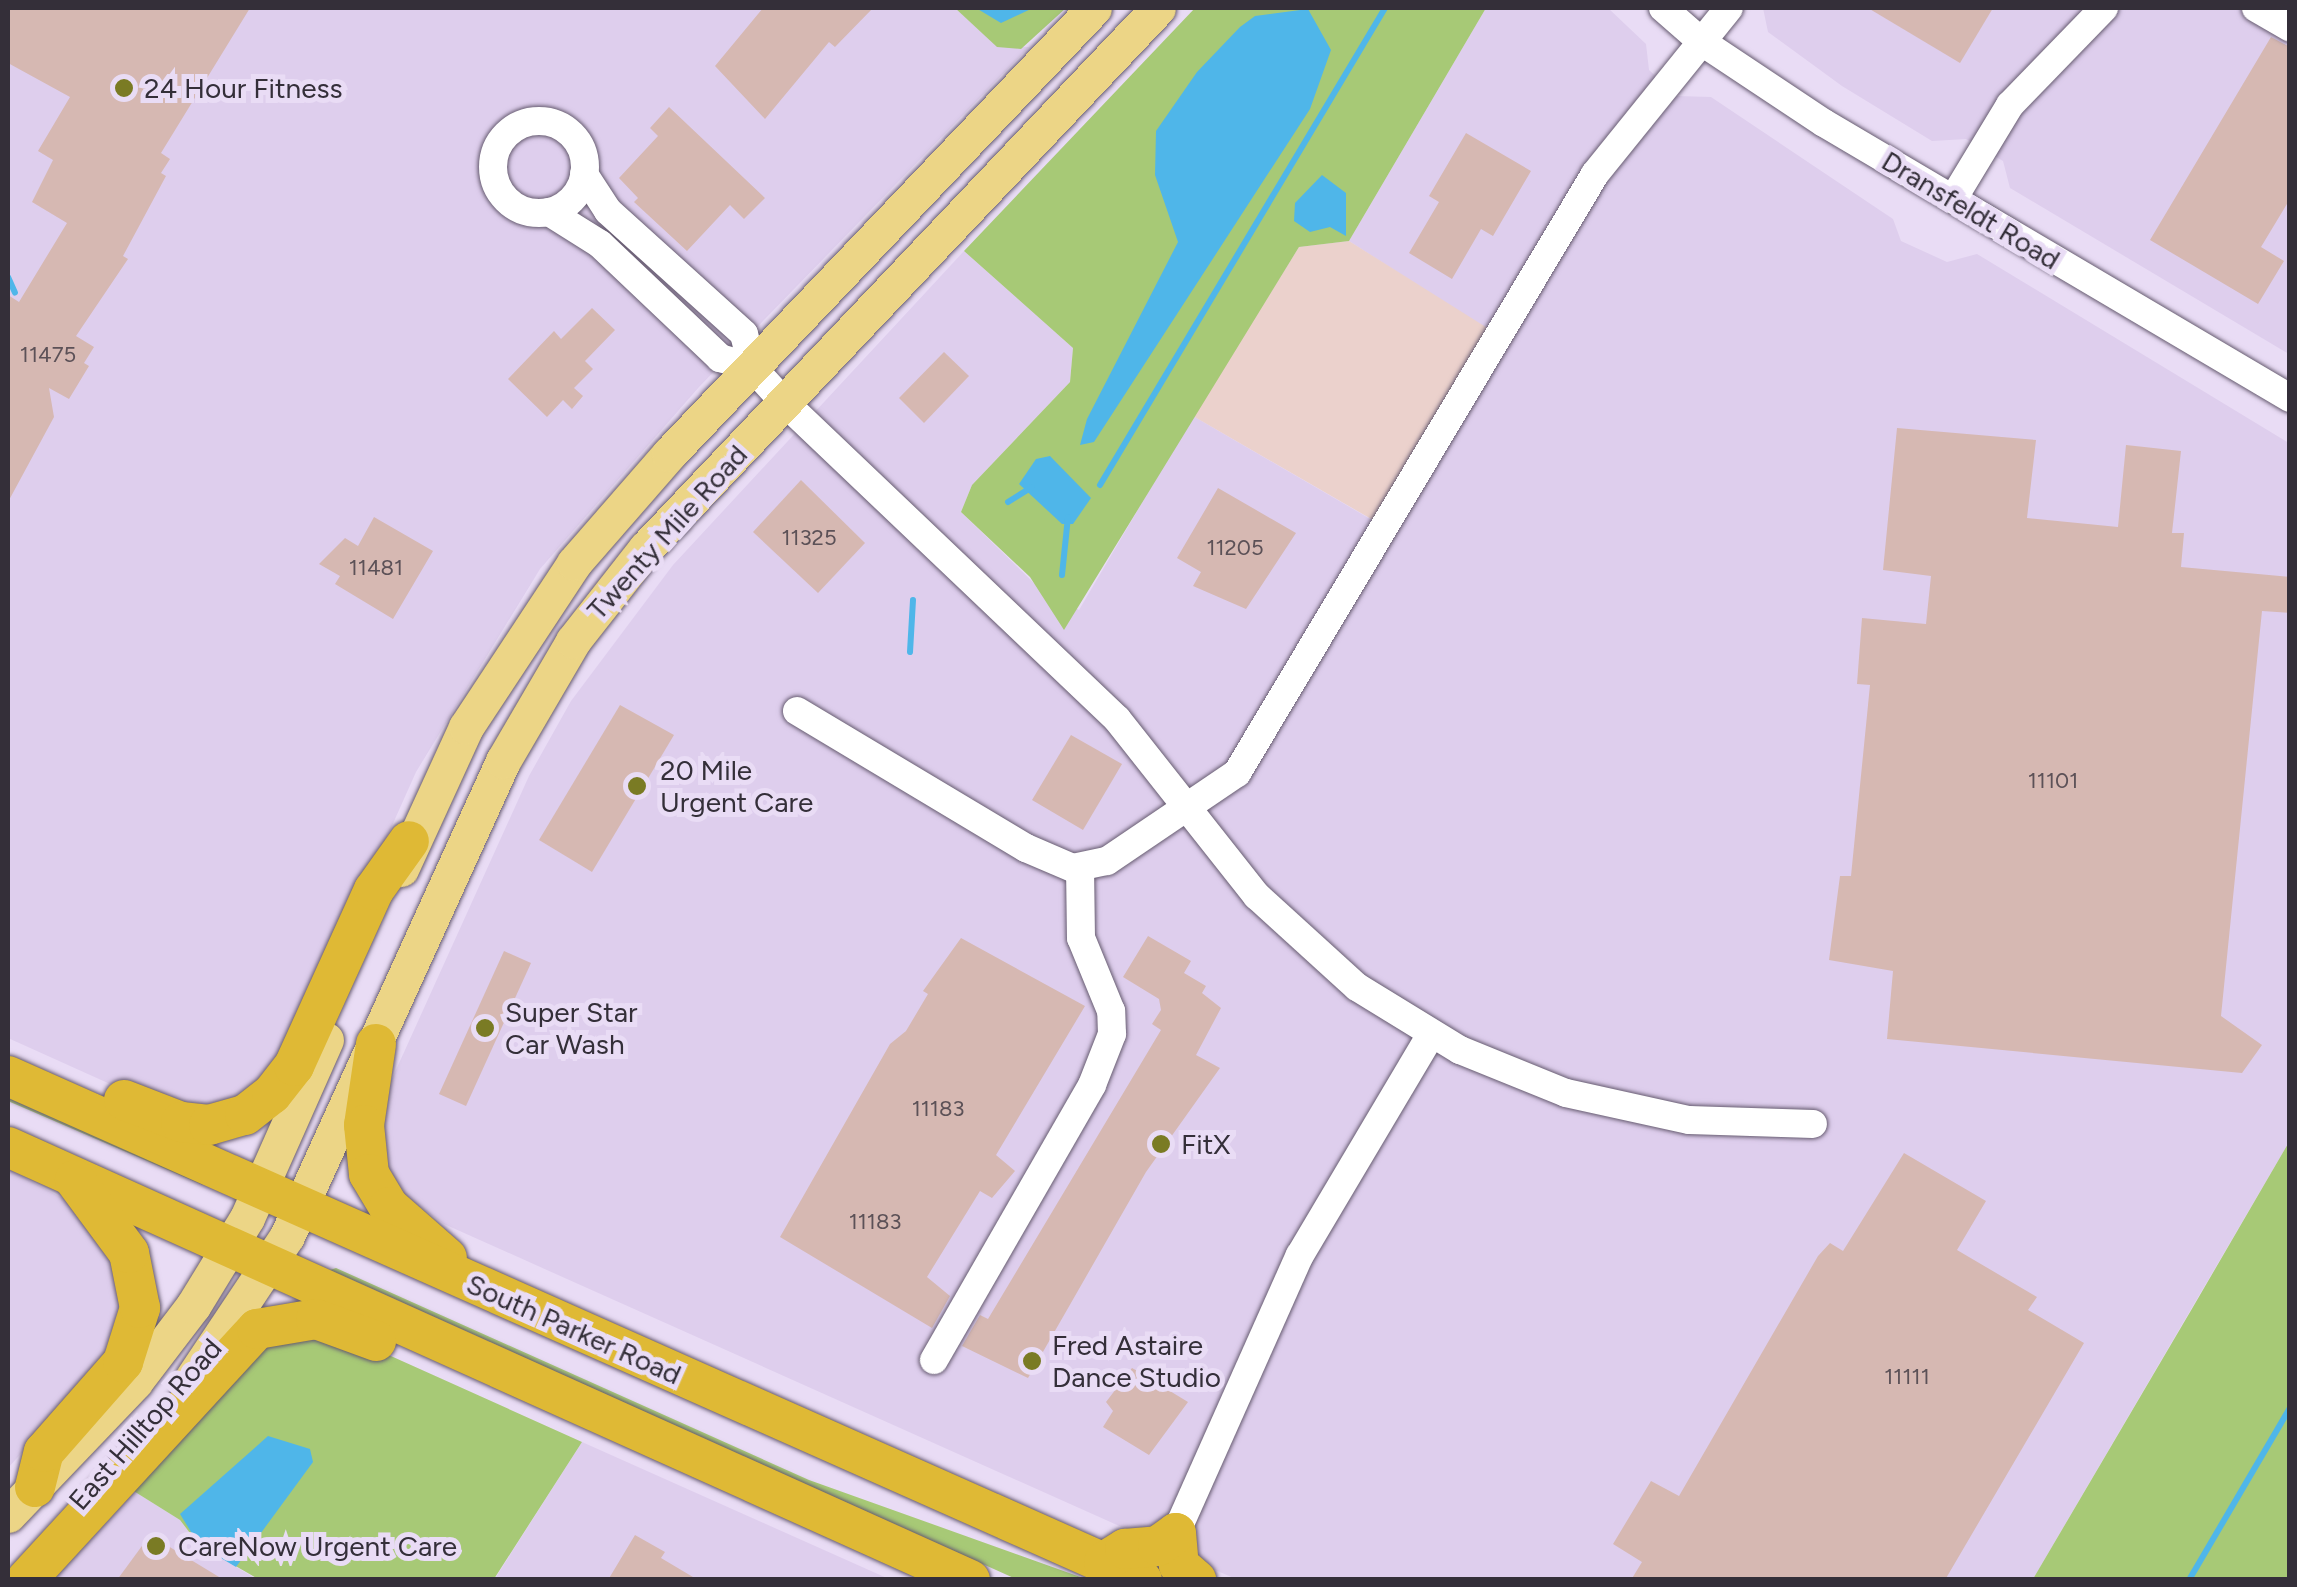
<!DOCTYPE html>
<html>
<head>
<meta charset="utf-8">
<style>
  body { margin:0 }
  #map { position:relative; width:2297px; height:1587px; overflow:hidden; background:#e9dcf5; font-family:Figtree,sans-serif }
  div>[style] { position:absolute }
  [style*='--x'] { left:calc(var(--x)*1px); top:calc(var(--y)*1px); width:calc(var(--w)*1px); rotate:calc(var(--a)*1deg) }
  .built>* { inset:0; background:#deceed }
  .industrial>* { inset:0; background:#ebd1cc }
  .green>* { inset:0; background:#a7c976 }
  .water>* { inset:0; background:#4fb6e9 }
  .stream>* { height:6px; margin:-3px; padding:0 3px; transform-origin:3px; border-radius:3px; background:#4fb6e9 }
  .building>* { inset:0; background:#d6b8b2 }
  .roads { filter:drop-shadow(0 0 2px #665b70) drop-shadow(0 0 2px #665b70) }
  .minor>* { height:28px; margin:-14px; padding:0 14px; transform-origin:14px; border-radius:14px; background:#fff }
  .minor>.ring { margin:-14px; padding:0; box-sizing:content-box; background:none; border:28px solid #fff; border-radius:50% }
  .major>* { height:35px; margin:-17.5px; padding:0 17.5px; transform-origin:17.5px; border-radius:17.5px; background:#ecd586 }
  .highway>* { height:40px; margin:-20px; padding:0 20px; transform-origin:20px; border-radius:20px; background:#dfb935 }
  .dots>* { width:28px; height:28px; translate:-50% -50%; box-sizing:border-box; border:5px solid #e9dcf5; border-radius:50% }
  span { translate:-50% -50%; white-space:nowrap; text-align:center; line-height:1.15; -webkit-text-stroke:10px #e9dcf5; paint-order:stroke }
  .number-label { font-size:22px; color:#5c5157 }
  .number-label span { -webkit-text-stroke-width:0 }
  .poi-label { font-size:28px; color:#342f39 }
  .left { translate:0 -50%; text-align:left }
  .street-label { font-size:28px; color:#342f39 }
  .frame { position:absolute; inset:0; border:10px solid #342f39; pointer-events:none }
</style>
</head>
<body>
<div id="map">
  <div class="built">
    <div style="clip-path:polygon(8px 8px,955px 8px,997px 46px,1029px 47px,699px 387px,540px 569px,416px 772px,295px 1043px,235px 1107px,150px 1102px,8px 1038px)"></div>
    <div style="clip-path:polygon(1486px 8px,1608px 8px,1646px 44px,1649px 70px,1677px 96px,1711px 97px,1893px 219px,1901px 241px,1947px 262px,1977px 254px,2289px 443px,2289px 1142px,2033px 1579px,1236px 1579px,1199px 1563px,1195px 1545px,1150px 1525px,1135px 1533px,444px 1224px,404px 1195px,389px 1168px,381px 1138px,386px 1092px,529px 776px,571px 701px,673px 565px,964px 251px,1073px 348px,1070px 382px,972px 485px,961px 512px,1040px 589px,1079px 610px,1193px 416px,1372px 520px,1488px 330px,1349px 241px)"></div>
    <div style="clip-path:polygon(1763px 8px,2289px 8px,2289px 354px,2010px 188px,2003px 161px,1966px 139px,1932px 141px,1842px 86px,1768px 32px)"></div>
    <div style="clip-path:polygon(8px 1169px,75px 1205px,105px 1234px,122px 1297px,100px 1366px,8px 1468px)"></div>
    <div style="clip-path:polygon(582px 1442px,889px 1579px,494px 1580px)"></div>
    <div style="clip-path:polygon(124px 1485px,180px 1520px,199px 1545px,258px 1580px,35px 1580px)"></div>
  </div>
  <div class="industrial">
    <div style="clip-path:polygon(1349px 241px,1489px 329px,1373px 520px,1193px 416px,1299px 247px)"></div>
  </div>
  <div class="green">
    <div style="clip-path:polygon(955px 8px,1066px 8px,1021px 49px,997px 47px)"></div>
    <div style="clip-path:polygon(1195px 8px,1486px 8px,1349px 241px,1299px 247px,1064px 630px,1030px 577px,961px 512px,972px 485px,1070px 382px,1073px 348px,964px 251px)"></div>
    <div style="clip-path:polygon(8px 1096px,202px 1184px,203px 1185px,8px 1101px)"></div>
    <div style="clip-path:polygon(2289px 1142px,2289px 1579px,2033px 1579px,2193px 1307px)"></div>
    <div style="clip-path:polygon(336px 1268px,809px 1480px,1086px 1579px,1016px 1579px,330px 1270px)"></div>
    <div style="clip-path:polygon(270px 1332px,353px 1339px,582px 1442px,494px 1579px,258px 1579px,199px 1545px,180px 1520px,124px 1485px)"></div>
  </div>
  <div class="water">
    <div style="clip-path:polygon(976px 8px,1033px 8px,1001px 23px)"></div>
    <div style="clip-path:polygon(1308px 9px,1331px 50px,1310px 109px,1094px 442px,1080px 445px,1087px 419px,1178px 242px,1155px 175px,1156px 131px,1197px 72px,1240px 27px,1255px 16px)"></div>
    <div style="clip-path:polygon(1322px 175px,1346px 193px,1346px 236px,1330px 227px,1310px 232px,1294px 221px,1295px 203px)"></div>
    <div style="clip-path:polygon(1050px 456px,1091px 498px,1073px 524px,1062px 524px,1019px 484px,1036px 459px)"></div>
    <div style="clip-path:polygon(268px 1436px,310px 1449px,313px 1462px,236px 1567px,199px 1545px,180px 1514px)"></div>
  </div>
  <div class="stream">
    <div style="--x:8;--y:277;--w:17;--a:66"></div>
    <div style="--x:1100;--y:485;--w:556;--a:-59.14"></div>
    <div style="--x:1008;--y:502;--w:28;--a:-32"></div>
    <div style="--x:1062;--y:575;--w:58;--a:-84.1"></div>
    <div style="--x:910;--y:652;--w:52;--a:-86.7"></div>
    <div style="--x:2189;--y:1580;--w:199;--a:-59.6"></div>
  </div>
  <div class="building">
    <div style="clip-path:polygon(8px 8px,250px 8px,161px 153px,170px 159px,161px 173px,166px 176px,123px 256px,128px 259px,76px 336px,94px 347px,84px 363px,89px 366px,69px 399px,49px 388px,54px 417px,8px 502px,8px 295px,19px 302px,67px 223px,32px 202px,53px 160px,38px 151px,70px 97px,8px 63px)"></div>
    <div style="clip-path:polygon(763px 8px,873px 8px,835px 47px,829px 42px,765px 119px,715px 66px)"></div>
    <div style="clip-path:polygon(1868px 8px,1993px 8px,1960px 63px)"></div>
    <div style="clip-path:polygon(2271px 37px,2290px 47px,2290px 199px,2261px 247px,2284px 261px,2258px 304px,2150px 240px)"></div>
    <div style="clip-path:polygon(669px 107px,765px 198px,744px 219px,730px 205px,687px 251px,634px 202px,638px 198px,619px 178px,658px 136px,650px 128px)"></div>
    <div style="clip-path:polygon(1466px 133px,1531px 171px,1493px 236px,1481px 229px,1452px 279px,1409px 253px,1439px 202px,1429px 196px)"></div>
    <div style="clip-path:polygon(592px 308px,615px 330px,585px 361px,593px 369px,574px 388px,583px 396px,572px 409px,563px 400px,547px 417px,508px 379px,554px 331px,561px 339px)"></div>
    <div style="clip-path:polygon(944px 352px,969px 376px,924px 423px,899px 398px)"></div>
    <div style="clip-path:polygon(1897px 428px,2036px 440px,2027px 518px,2118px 527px,2126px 445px,2181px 451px,2172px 533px,2184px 533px,2181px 567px,2290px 577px,2290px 613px,2262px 611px,2221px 1016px,2262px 1045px,2242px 1073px,1887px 1039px,1893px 971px,1829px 960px,1840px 876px,1851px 876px,1870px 685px,1857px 684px,1862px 618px,1926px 624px,1931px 576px,1883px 570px)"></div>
    <div style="clip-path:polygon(801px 480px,865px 543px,818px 593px,753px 532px)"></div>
    <div style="clip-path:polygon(1218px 488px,1296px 533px,1246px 609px,1193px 586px,1201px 572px,1177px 558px)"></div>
    <div style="clip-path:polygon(374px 517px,433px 551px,393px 619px,335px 584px,340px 576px,319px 564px,345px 538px,358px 546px)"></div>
    <div style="clip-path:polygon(620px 705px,674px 735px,592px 872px,539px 840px)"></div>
    <div style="clip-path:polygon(1071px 735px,1122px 764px,1083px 830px,1032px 800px)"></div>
    <div style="clip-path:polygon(1148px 936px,1191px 961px,1184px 973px,1206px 986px,1202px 993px,1221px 1008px,1196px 1055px,1220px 1068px,1146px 1172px,1028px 1378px,962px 1346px,980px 1315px,988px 1319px,1161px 1030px,1152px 1024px,1161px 1010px,1159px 999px,1123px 977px)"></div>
    <div style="clip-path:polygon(961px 938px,1085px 1006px,996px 1155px,1015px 1171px,992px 1198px,980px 1191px,927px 1277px,950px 1296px,932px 1328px,780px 1237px,890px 1044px,906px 1031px,928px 994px,923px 991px)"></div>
    <div style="clip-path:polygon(504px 951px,531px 963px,466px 1106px,439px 1094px)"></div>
    <div style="clip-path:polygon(1904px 1153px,1986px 1201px,1957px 1250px,2037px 1297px,2028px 1310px,2084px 1343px,1945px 1580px,1631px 1580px,1642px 1562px,1613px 1544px,1651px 1481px,1679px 1496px,1818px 1256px,1830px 1243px,1843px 1251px)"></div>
    <div style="clip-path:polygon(1132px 1368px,1150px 1378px,1155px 1371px,1170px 1379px,1165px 1388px,1188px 1402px,1149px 1455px,1103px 1427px,1113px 1411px,1106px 1402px)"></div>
    <div style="clip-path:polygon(150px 1535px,224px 1580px,117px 1580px)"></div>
    <div style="clip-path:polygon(635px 1535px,665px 1552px,661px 1558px,698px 1580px,608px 1580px)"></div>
  </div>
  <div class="roads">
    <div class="minor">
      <div style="--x:1663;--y:8;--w:52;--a:41.1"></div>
      <div style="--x:1702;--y:42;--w:146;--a:33.6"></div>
      <div style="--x:1824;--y:123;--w:541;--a:30.55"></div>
      <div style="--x:2256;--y:8;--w:39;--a:30"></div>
      <div class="ring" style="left:493px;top:121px;width:64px;height:64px"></div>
      <div style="--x:584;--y:174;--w:44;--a:57"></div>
      <div style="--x:608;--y:211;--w:183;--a:42.1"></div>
      <div style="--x:744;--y:334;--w:34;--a:76"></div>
      <div style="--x:752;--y:367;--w:47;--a:47.6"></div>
      <div style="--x:784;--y:402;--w:460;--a:43.6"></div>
      <div style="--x:1117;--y:719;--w:226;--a:51.7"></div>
      <div style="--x:1257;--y:896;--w:135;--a:42.3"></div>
      <div style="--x:1357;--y:987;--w:121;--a:31.5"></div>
      <div style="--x:1460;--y:1050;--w:114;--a:22.1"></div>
      <div style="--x:1566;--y:1093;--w:126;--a:12.4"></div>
      <div style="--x:1689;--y:1120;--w:124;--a:1.8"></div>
      <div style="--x:1953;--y:199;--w:110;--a:-58.8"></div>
      <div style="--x:2010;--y:105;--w:135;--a:-45.9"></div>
      <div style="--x:549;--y:212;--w:60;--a:32.1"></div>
      <div style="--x:600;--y:244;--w:166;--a:43.5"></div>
      <div style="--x:720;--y:358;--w:33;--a:16"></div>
      <div style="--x:797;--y:711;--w:267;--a:30.9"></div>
      <div style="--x:1026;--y:848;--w:51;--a:23.1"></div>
      <div style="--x:1073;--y:868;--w:35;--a:-12"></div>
      <div style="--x:1107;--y:861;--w:157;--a:-34.1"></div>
      <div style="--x:1237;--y:773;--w:698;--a:-59.13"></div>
      <div style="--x:1595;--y:174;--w:213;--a:-51.1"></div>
      <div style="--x:934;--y:1360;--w:317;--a:-60.1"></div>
      <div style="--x:1092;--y:1085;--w:55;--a:-68.6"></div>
      <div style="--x:1112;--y:1034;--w:23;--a:-92"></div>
      <div style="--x:1111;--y:1011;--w:79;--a:-112.3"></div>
      <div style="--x:1081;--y:938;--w:69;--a:-90.8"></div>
      <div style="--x:1176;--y:1533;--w:304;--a:-66"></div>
      <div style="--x:1300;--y:1255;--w:257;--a:-59.3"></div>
    </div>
    <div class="major">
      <div style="--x:401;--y:869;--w:156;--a:-65.4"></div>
      <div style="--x:466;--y:727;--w:196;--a:-56.6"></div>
      <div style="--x:574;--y:563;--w:145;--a:-48.9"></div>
      <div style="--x:669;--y:454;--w:616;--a:-46.38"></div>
      <div style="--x:193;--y:1377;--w:169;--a:-56.3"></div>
      <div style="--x:287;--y:1236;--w:522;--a:-65.55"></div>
      <div style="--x:503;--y:761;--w:139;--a:-59.7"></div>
      <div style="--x:573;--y:641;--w:118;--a:-51.9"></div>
      <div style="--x:646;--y:548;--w:744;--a:-46.52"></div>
      <div style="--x:8;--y:1515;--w:184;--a:-46.3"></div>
      <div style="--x:135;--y:1382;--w:96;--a:-52.7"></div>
      <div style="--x:193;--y:1306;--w:103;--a:-58.5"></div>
      <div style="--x:247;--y:1218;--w:195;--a:-66.1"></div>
    </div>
    <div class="highway">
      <div style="--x:376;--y:1044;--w:82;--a:98.4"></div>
      <div style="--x:364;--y:1125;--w:49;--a:84.2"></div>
      <div style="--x:369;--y:1174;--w:39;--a:59"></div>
      <div style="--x:389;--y:1207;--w:77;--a:41.3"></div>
      <div style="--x:8;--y:1076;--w:1241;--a:23.96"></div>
      <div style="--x:124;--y:1100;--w:61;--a:21.1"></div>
      <div style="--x:181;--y:1122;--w:28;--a:6"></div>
      <div style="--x:209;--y:1125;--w:37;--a:-16"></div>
      <div style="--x:245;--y:1115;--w:34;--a:-38"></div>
      <div style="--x:272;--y:1094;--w:36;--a:-52"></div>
      <div style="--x:294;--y:1066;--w:193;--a:-65.6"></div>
      <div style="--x:374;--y:890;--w:60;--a:-54.5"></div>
      <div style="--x:8;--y:1147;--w:1055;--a:24.23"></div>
      <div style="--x:35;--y:1487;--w:36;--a:-76"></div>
      <div style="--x:44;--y:1452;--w:120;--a:-48.7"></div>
      <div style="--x:123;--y:1362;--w:57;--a:-72.5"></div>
      <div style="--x:140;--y:1308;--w:56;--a:-101.3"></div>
      <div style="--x:129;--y:1253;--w:91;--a:-126.5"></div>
      <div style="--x:1176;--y:1533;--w:32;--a:85"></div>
      <div style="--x:1179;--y:1565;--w:23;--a:41"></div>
      <div style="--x:1104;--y:1562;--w:25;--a:-32"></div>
      <div style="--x:1125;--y:1549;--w:33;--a:-5"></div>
      <div style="--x:1158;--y:1546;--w:22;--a:-36"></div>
      <div style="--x:26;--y:1580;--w:341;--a:-47.4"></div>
      <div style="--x:257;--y:1329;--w:60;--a:-9.6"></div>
      <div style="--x:316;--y:1319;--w:64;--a:20.1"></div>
    </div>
  </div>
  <div class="dots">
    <div style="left:124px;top:88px;background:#7a7b24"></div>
    <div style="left:637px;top:786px;background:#7a7b24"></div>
    <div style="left:485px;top:1028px;background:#7a7b24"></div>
    <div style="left:1161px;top:1144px;background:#7a7b24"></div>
    <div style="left:1032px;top:1361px;background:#7a7b24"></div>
    <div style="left:156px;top:1546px;background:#7a7b24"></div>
  </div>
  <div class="number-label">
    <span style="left:48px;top:355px">11475</span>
    <span style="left:809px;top:538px">11325</span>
    <span style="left:1235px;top:548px">11205</span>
    <span style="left:376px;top:568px">11481</span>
    <span style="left:2053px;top:781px">11101</span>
    <span style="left:938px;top:1109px">11183</span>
    <span style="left:875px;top:1222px">11183</span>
    <span style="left:1907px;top:1377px">11111</span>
  </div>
  <div class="poi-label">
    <span class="left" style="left:144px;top:88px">24 Hour Fitness</span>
    <span class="left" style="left:660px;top:786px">20 Mile<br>Urgent Care</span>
    <span class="left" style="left:505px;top:1028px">Super Star<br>Car Wash</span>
    <span class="left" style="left:1181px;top:1144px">FitX</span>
    <span class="left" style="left:1052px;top:1361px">Fred Astaire<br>Dance Studio</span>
    <span class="left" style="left:178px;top:1546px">CareNow Urgent Care</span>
  </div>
  <div class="street-label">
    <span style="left:1971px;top:210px;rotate:31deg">Dransfeldt Road</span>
    <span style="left:667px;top:532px;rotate:-48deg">Twenty Mile Road</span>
    <span style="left:574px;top:1329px;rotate:24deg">South Parker Road</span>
    <span style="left:145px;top:1424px;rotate:-49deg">East Hilltop Road</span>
  </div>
  <div class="frame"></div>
</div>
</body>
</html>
